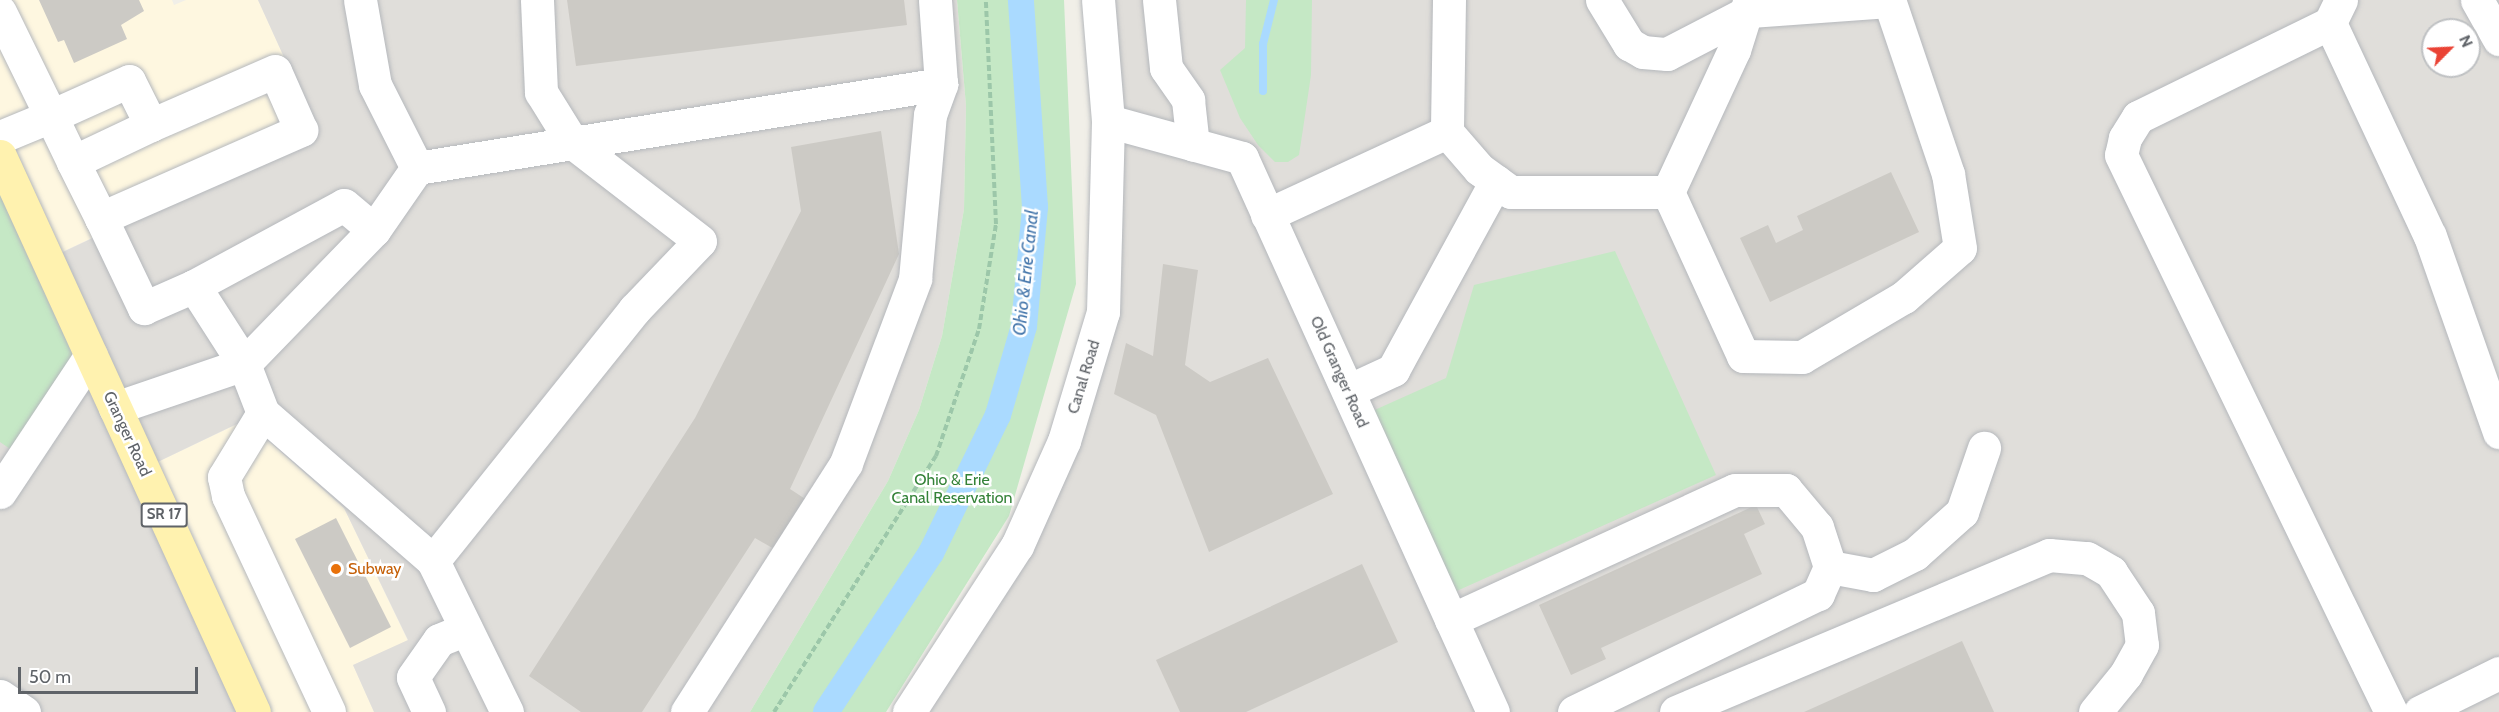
<!DOCTYPE html>
<html>
<head>
<meta charset="utf-8">
<style>
  body { margin:0 }
  #map { position:relative; width:2499px; height:712px; overflow:hidden; background:#f1efe8; font-family:Cabin,sans-serif }
  div>[style] { position:absolute }
  [style*='--x'] { left:calc(var(--x)*1px); top:calc(var(--y)*1px); width:calc(var(--w)*1px); rotate:calc(var(--a)*1deg) }
  .commercial>* { inset:0; background:#fef7e0 }
  .industrial>* { inset:0; background:#e0deda }
  .green>* { inset:0; background:#c5e8c5 }
  .stream>* { height:8px; margin:-4px; padding:0 4px; transform-origin:4px; border-radius:4px; background:#aadaff }
  .canal>* { height:26px; margin:-13px; padding:0 13px; transform-origin:13px; border-radius:13px; background:#aadaff }
  .building>* { inset:0; background:#cccac5 }
  .path>* { height:4px; margin-top:-2px; transform-origin:0; background:repeating-linear-gradient(90deg,#9cc7a9 0 6px,transparent 0 9px) }
  .roads { filter:drop-shadow(0 0 2px #b5b8bc) drop-shadow(0 0 2px #b5b8bc) }
  .minor>* { height:33px; margin:-16.5px; padding:0 16.5px; transform-origin:16.5px; border-radius:16.5px; background:#fff }
  .major>* { height:33px; margin:-16.5px; padding:0 16.5px; transform-origin:16.5px; border-radius:16.5px; background:#fff2af }
  .dots>* { width:16px; height:16px; translate:-50% -50%; box-sizing:border-box; border:3px solid #fff; border-radius:50% }
  span { translate:-50% -50%; white-space:nowrap; text-align:center; line-height:1.15; -webkit-text-stroke:5px #fff; paint-order:stroke }
  .shield-label span { padding:2px 4px; background:#fff; border:2px solid; border-radius:4px; -webkit-text-stroke-width:0 }
  .shield-label { font-size:15px; color:#5f6368; font-weight:700 }
  .street-label { font-size:16px; color:#5f6368 }
  .park-label { font-size:16px; color:#348238 }
  .food-label { font-size:16px; color:#c56008 }
  .left { translate:0 -50%; text-align:left }
  .water-label { font-size:18px; color:#4174aa; font-style:italic }
  .north { position:absolute; left:2421px; top:18px; width:60px; height:60px; box-sizing:border-box; background:#fff; border:2px solid #bfc1c3; border-radius:50%; rotate:66deg; font-size:16px; font-weight:700; line-height:24px; text-align:center; color:#5f6368 }
  .north::after { content:''; display:block; margin:auto; width:21px; height:27px; background:#ea4335; clip-path:polygon(50% 0,100% 100%,50% 72%,0 100%) }
  .scale { position:absolute; left:18px; top:667px; width:180px; height:27px; box-sizing:border-box; border:3px solid #5f6368; border-top:0; padding-left:8px; font-size:18px; line-height:21px; white-space:nowrap; color:#5f6368; -webkit-text-stroke:4px #fff; paint-order:stroke }
</style>
</head>
<body>
<div id="map">
  <div class="commercial">
    <div style="clip-path:polygon(0 0,172px 0,174px 5px,186px 0,258px 0,318px 132px,47px 259px,0 156px)"></div>
    <div style="clip-path:polygon(246px 420px,344px 508px,408px 641px,353px 665px,374px 712px,254px 712px,143px 469px)"></div>
  </div>
  <div class="industrial">
    <div style="clip-path:polygon(258px 0,957px 0,966px 106px,964px 209px,942px 336px,919px 410px,888px 481px,750px 712px,374px 712px,353px 665px,408px 640px,344px 508px,245px 420px,143px 469px,254px 712px,0 712px,0 156px,48px 259px,318px 132px)"></div>
    <div style="clip-path:polygon(evenodd,1099px 0,2499px 0,2499px 712px,909px 712px,1017px 546px,1103px 312px,1099px 0,2433px 30px,2469px 30px,2469px 66px,2433px 66px,2433px 30px)"></div>
  </div>
  <div class="green">
    <div style="clip-path:polygon(957px 0,1064px 0,1076px 284px,1009px 516px,886px 712px,750px 712px,888px 481px,919px 410px,942px 336px,964px 209px,966px 106px)"></div>
    <div style="clip-path:polygon(1246px 0,1312px 0,1311px 75px,1303px 129px,1299px 155px,1288px 162px,1275px 162px,1258px 145px,1240px 118px,1220px 70px,1245px 48px)"></div>
    <div style="clip-path:polygon(0 156px,91px 355px,23px 458px,0 442px)"></div>
    <div style="clip-path:polygon(1615px 251px,1716px 475px,1441px 598px,1359px 417px,1446px 378px,1474px 285px)"></div>
  </div>
  <div class="stream">
    <div style="--x:1263;--y:91;--w:47;--a:-90"></div>
    <div style="--x:1263;--y:44;--w:45;--a:-76"></div>
  </div>
  <div class="canal">
    <div style="--x:826;--y:712;--w:191;--a:-56.6"></div>
    <div style="--x:931;--y:553;--w:153;--a:-64.1"></div>
    <div style="--x:998;--y:415;--w:93;--a:-73.7"></div>
    <div style="--x:1024;--y:326;--w:120;--a:-84.7"></div>
    <div style="--x:1035;--y:207;--w:207;--a:-93.9"></div>
  </div>
  <div class="building">
    <div style="clip-path:polygon(39px 0,139px 0,144px 11px,121px 25px,127px 39px,74px 63px,64px 40px,58px 42px)"></div>
    <div style="clip-path:polygon(567px 0,904px 0,907px 25px,576px 66px)"></div>
    <div style="clip-path:polygon(881px 131px,899px 254px,790px 489px,813px 504px,781px 553px,755px 538px,642px 712px,581px 712px,529px 676px,695px 418px,801px 211px,791px 147px)"></div>
    <div style="clip-path:polygon(1891px 172px,1919px 232px,1770px 302px,1740px 238px,1768px 225px,1776px 243px,1803px 230px,1797px 216px)"></div>
    <div style="clip-path:polygon(1163px 264px,1198px 270px,1185px 365px,1210px 382px,1268px 358px,1333px 494px,1209px 552px,1156px 415px,1114px 394px,1126px 343px,1153px 356px)"></div>
    <div style="clip-path:polygon(1756px 505px,1765px 524px,1744px 534px,1762px 574px,1601px 648px,1606px 659px,1571px 675px,1539px 605px)"></div>
    <div style="clip-path:polygon(336px 518px,391px 627px,350px 648px,295px 539px)"></div>
    <div style="clip-path:polygon(1362px 564px,1398px 642px,1246px 712px,1180px 712px,1156px 660px)"></div>
    <div style="clip-path:polygon(1962px 641px,1994px 712px,1804px 712px)"></div>
  </div>
  <div class="path">
    <div style="--x:774;--y:712;--w:303;--a:-57.7"></div>
    <div style="--x:936;--y:456;--w:134;--a:-71.3"></div>
    <div style="--x:979;--y:329;--w:106;--a:-80.8"></div>
    <div style="--x:996;--y:224;--w:224;--a:-92.6"></div>
  </div>
  <div class="roads">
    <div class="minor">
      <div style="--x:1159;--y:0;--w:68;--a:84.1"></div>
      <div style="--x:1166;--y:68;--w:39;--a:55"></div>
      <div style="--x:1188;--y:100;--w:45;--a:83.7"></div>
      <div style="--x:1449;--y:0;--w:132;--a:90.9"></div>
      <div style="--x:1447;--y:132;--w:49;--a:49.1"></div>
      <div style="--x:1479;--y:169;--w:39;--a:36"></div>
      <div style="--x:1511;--y:192;--w:157;--a:0"></div>
      <div style="--x:1668;--y:192;--w:180;--a:65.4"></div>
      <div style="--x:1743;--y:356;--w:59;--a:1"></div>
      <div style="--x:1802;--y:357;--w:118;--a:-30.5"></div>
      <div style="--x:1904;--y:297;--w:74;--a:-41.2"></div>
      <div style="--x:1960;--y:248;--w:75;--a:-99.2"></div>
      <div style="--x:1948;--y:174;--w:184;--a:-108.7"></div>
      <div style="--x:1602;--y:0;--w:52;--a:58.5"></div>
      <div style="--x:1629;--y:44;--w:16;--a:30"></div>
      <div style="--x:1643;--y:52;--w:24;--a:5"></div>
      <div style="--x:1667;--y:54;--w:93;--a:-27.4"></div>
      <div style="--x:1750;--y:11;--w:139;--a:-4.1"></div>
      <div style="--x:2341;--y:0;--w:25;--a:116"></div>
      <div style="--x:2330;--y:23;--w:235;--a:64.9"></div>
      <div style="--x:2430;--y:236;--w:208;--a:70.6"></div>
      <div style="--x:2477;--y:0;--w:45;--a:60.6"></div>
      <div style="--x:0;--y:12;--w:116;--a:63.9"></div>
      <div style="--x:51;--y:116;--w:51;--a:64.4"></div>
      <div style="--x:73;--y:162;--w:86;--a:-25.4"></div>
      <div style="--x:151;--y:125;--w:49;--a:-116.6"></div>
      <div style="--x:129;--y:81;--w:85;--a:155.8"></div>
      <div style="--x:51;--y:116;--w:55;--a:157.6"></div>
      <div style="--x:2330;--y:23;--w:214;--a:153.9"></div>
      <div style="--x:2138;--y:117;--w:25;--a:122"></div>
      <div style="--x:2125;--y:138;--w:17;--a:103"></div>
      <div style="--x:2121;--y:155;--w:619;--a:64.14"></div>
      <div style="--x:1108;--y:121;--w:139;--a:15.4"></div>
      <div style="--x:1242;--y:158;--w:608;--a:65.63"></div>
      <div style="--x:73;--y:162;--w:63;--a:63.4"></div>
      <div style="--x:101;--y:218;--w:219;--a:-23.7"></div>
      <div style="--x:301;--y:130;--w:64;--a:-113.8"></div>
      <div style="--x:275;--y:71;--w:135;--a:156.5"></div>
      <div style="--x:417;--y:168;--w:531;--a:-9.11"></div>
      <div style="--x:1668;--y:192;--w:157;--a:-65.1"></div>
      <div style="--x:1734;--y:50;--w:50;--a:-72.6"></div>
      <div style="--x:1267;--y:215;--w:198;--a:-24.8"></div>
      <div style="--x:101;--y:218;--w:100;--a:64.5"></div>
      <div style="--x:144;--y:308;--w:55;--a:-23.7"></div>
      <div style="--x:194;--y:286;--w:93;--a:57.3"></div>
      <div style="--x:244;--y:364;--w:187;--a:-45.9"></div>
      <div style="--x:374;--y:230;--w:75;--a:-55.3"></div>
      <div style="--x:417;--y:168;--w:93;--a:-116.8"></div>
      <div style="--x:375;--y:85;--w:86;--a:-100"></div>
      <div style="--x:194;--y:286;--w:170;--a:-28.4"></div>
      <div style="--x:344;--y:205;--w:39;--a:40"></div>
      <div style="--x:1348;--y:391;--w:50;--a:-25"></div>
      <div style="--x:1393;--y:370;--w:215;--a:-61.4"></div>
      <div style="--x:115;--y:408;--w:136;--a:-18.8"></div>
      <div style="--x:244;--y:364;--w:53;--a:68.8"></div>
      <div style="--x:263;--y:413;--w:75;--a:121.4"></div>
      <div style="--x:224;--y:477;--w:19;--a:78"></div>
      <div style="--x:228;--y:496;--w:238;--a:64.9"></div>
      <div style="--x:263;--y:413;--w:225;--a:41"></div>
      <div style="--x:0;--y:492;--w:164;--a:-56.4"></div>
      <div style="--x:1830;--y:567;--w:44;--a:10.5"></div>
      <div style="--x:1873;--y:575;--w:47;--a:-26.6"></div>
      <div style="--x:1915;--y:554;--w:63;--a:-41.8"></div>
      <div style="--x:1962;--y:512;--w:68;--a:-71"></div>
      <div style="--x:1451;--y:620;--w:312;--a:-24.6"></div>
      <div style="--x:1735;--y:490;--w:51;--a:0"></div>
      <div style="--x:1786;--y:490;--w:48;--a:50"></div>
      <div style="--x:1817;--y:527;--w:42;--a:72"></div>
      <div style="--x:1830;--y:567;--w:30;--a:114"></div>
      <div style="--x:1818;--y:594;--w:271;--a:154.2"></div>
      <div style="--x:0;--y:696;--w:29;--a:34"></div>
      <div style="--x:429;--y:712;--w:38;--a:-115"></div>
      <div style="--x:413;--y:677;--w:45;--a:-54.9"></div>
      <div style="--x:439;--y:640;--w:29;--a:-22"></div>
      <div style="--x:507;--y:712;--w:168;--a:-116.1"></div>
      <div style="--x:433;--y:561;--w:322;--a:-51.3"></div>
      <div style="--x:634;--y:310;--w:95;--a:-46.3"></div>
      <div style="--x:700;--y:241;--w:162;--a:-142.3"></div>
      <div style="--x:572;--y:142;--w:59;--a:-121.8"></div>
      <div style="--x:541;--y:92;--w:92;--a:-92.5"></div>
      <div style="--x:687;--y:712;--w:295;--a:-57.4"></div>
      <div style="--x:846;--y:463;--w:197;--a:-69.4"></div>
      <div style="--x:915;--y:279;--w:165;--a:-84.8"></div>
      <div style="--x:930;--y:115;--w:33;--a:-70"></div>
      <div style="--x:941;--y:84;--w:84;--a:-94.1"></div>
      <div style="--x:909;--y:712;--w:198;--a:-57"></div>
      <div style="--x:1017;--y:546;--w:115;--a:-65.9"></div>
      <div style="--x:1064;--y:441;--w:135;--a:-73.2"></div>
      <div style="--x:1103;--y:312;--w:191;--a:-88.5"></div>
      <div style="--x:1108;--y:121;--w:121;--a:-94.7"></div>
      <div style="--x:1676;--y:712;--w:405;--a:-22.8"></div>
      <div style="--x:2049;--y:555;--w:38;--a:5"></div>
      <div style="--x:2087;--y:558;--w:28;--a:30"></div>
      <div style="--x:2111;--y:572;--w:49;--a:56.6"></div>
      <div style="--x:2138;--y:613;--w:32;--a:83"></div>
      <div style="--x:2142;--y:645;--w:33;--a:119"></div>
      <div style="--x:2126;--y:674;--w:49;--a:129.2"></div>
      <div style="--x:2420;--y:712;--w:88;--a:-26.3"></div>
    </div>
    <div class="major">
      <div style="--x:0;--y:156;--w:611;--a:65.45"></div>
    </div>
  </div>
  <div class="dots">
    <div style="left:336px;top:569px;background:#e8710a"></div>
  </div>
  <div class="shield-label">
    <span style="left:164px;top:515px">SR 17</span>
  </div>
  <div class="street-label">
    <span style="left:1339px;top:372px;rotate:66deg">Old Granger Road</span>
    <span style="left:1084px;top:377px;rotate:-73deg">Canal Road</span>
    <span style="left:127px;top:434px;rotate:65deg">Granger Road</span>
  </div>
  <div class="park-label">
    <span style="left:952px;top:489px">Ohio &amp; Erie<br>Canal Reservation</span>
  </div>
  <div class="food-label">
    <span class="left" style="left:348px;top:569px">Subway</span>
  </div>
  <div class="water-label">
    <span style="left:1026px;top:273px;rotate:-84deg">Ohio &amp; Erie Canal</span>
  </div>
  <div class="north">N</div>
  <div class="scale">50 m</div>
</div>
</body>
</html>
